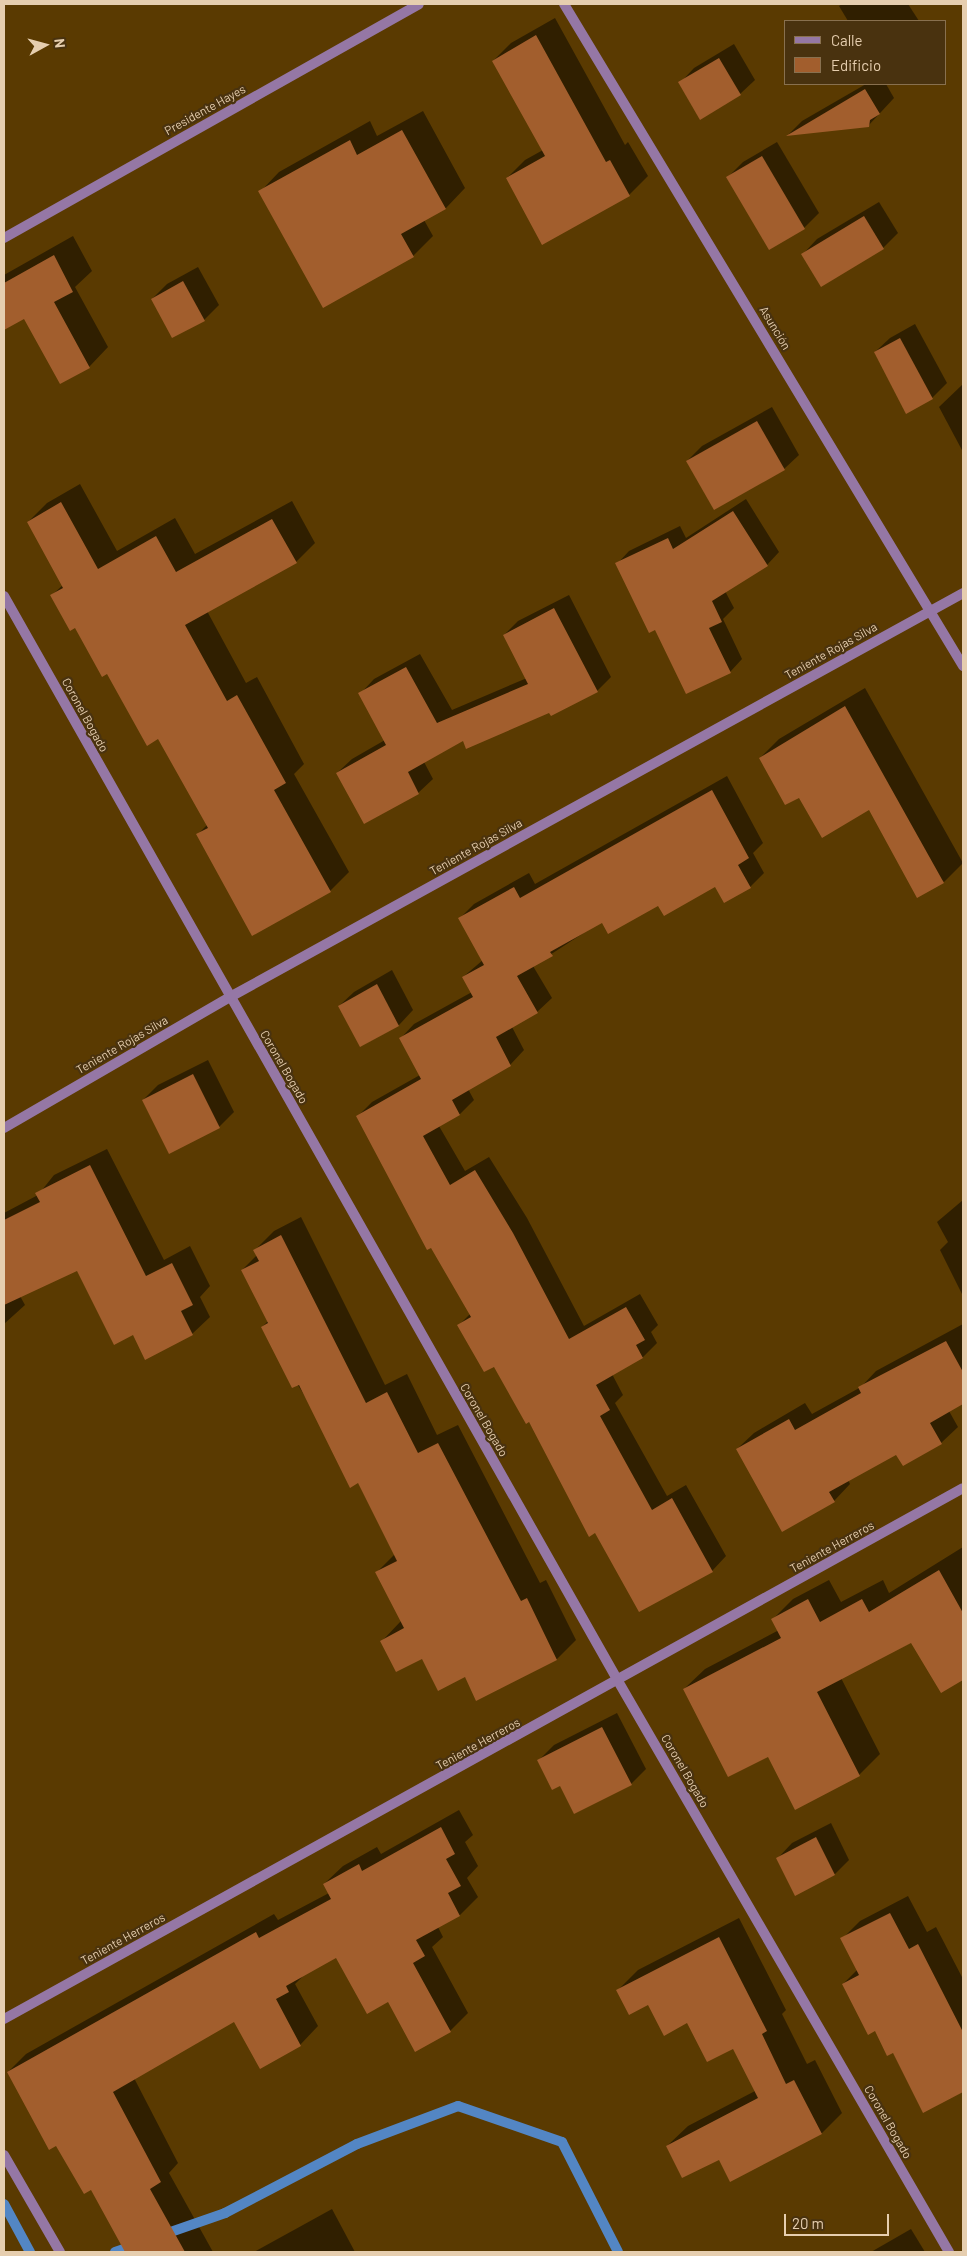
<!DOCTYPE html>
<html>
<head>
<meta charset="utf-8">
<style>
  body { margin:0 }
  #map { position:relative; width:967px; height:2256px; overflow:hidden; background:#5a3a01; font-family:Barlow,sans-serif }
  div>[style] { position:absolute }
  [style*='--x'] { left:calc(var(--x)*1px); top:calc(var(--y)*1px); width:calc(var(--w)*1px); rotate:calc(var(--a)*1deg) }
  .shadow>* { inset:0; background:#0007 }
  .stream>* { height:10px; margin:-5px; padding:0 5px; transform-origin:5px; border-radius:5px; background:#5386c4 }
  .building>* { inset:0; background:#a25e2d }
  .street>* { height:10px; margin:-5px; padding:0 5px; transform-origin:5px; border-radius:5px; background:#9577a5 }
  span { translate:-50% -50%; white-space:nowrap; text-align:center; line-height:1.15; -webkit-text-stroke:4.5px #49320f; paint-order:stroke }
  .street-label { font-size:12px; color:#e6ceaf }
  .frame { position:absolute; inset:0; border:5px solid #e6ceaf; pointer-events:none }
  .legend { position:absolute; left:784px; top:20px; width:162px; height:65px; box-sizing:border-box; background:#49320f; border:1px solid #88704f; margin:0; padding:6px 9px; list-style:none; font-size:15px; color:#e6ceaf }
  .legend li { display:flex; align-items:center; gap:10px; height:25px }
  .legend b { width:25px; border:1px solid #88704f }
  .north { position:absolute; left:20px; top:20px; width:50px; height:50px; -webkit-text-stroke:4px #49320f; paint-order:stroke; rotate:83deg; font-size:14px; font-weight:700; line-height:20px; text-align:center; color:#e6ceaf }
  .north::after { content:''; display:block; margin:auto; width:18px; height:22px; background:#e6ceaf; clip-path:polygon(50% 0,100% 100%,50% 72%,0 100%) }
  .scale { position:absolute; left:784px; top:2214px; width:105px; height:22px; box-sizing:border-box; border:2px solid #e6ceaf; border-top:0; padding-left:6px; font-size:15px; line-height:18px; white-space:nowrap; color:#e6ceaf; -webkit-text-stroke:4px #49320f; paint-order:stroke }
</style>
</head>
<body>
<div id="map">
  <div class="shadow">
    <div style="clip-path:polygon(842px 4px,908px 4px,919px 21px,848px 21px,839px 6px)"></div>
    <div style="clip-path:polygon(555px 18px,625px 145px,628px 142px,648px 176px,629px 195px,542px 243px,507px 178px,525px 160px,543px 150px,493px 61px,511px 43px)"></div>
    <div style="clip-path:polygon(734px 44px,755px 80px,740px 94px,680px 83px,694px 68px)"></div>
    <div style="clip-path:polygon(866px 84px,886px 84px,894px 98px,868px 126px,789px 134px,802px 121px)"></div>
    <div style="clip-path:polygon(423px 111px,465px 188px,446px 208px,424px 220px,433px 236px,413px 256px,260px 192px,279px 172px,370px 121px,377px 136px)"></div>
    <div style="clip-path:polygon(777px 142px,819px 213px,804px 228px,728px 177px,743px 162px)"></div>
    <div style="clip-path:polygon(879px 202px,898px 233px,883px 248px,803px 254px,817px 239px)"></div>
    <div style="clip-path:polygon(73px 236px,92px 271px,75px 287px,108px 347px,89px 367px,25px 317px,4px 329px,4px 275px)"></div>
    <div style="clip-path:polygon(198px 267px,219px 305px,204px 320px,152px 299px,167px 284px)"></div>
    <div style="clip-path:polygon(915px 324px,947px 383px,932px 398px,875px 352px,890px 338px)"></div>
    <div style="clip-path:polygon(963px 384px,963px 452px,939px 407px)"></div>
    <div style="clip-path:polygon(772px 407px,799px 455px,784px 469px,687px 461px,702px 446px)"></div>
    <div style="clip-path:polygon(80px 484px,117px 551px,175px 518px,195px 554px,292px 501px,315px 543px,296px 562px,207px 611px,246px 683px,257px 677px,304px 764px,294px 774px,349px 872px,330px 891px,197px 835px,207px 825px,159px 737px,52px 595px,63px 585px,28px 522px,47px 503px)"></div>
    <div style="clip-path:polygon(746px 499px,779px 552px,767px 565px,725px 591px,734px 608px,723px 619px,742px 659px,730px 672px,655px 628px,617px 564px,629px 551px,680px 526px,686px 538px)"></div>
    <div style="clip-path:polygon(569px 595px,611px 677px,597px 691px,550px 711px,463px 740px,424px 762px,433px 779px,418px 793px,365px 823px,337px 773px,352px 759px,385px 740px,360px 694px,374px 679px,420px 654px,452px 710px,527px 678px,504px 635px,518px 621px)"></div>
    <div style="clip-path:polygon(865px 688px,963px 863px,944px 882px,869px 808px,799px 796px,760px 758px,779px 739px)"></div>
    <div style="clip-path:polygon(727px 776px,763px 843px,753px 853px,764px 873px,750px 887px,716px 885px,602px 921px,533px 966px,552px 998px,537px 1012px,512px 1027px,524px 1050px,510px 1065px,468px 1089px,474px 1100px,460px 1114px,439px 1126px,465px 1171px,489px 1157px,527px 1218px,584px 1326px,640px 1294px,658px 1325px,651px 1332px,657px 1343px,643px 1357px,612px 1374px,623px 1395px,615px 1403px,667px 1496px,686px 1485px,726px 1556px,712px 1571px,595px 1532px,495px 1365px,459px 1325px,471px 1313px,358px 1116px,372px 1102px,420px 1075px,400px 1039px,414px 1024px,472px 992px,463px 977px,483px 960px,460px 918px,474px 904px,529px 873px,535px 884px)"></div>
    <div style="clip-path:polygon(392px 970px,413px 1010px,399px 1025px,361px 1046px,339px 1006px,354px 992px)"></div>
    <div style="clip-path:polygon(208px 1060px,234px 1112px,219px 1127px,143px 1100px,158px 1085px)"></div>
    <div style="clip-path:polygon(107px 1149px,164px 1260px,190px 1246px,210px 1286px,200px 1297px,210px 1317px,192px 1334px,133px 1333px,78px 1269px,20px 1296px,25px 1305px,4px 1324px,4px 1213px,38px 1195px,54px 1175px)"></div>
    <div style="clip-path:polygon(963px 1200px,963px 1296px,940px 1250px,948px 1242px,937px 1222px)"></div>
    <div style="clip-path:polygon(301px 1217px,385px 1385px,407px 1374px,437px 1435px,458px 1425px,540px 1583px,546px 1580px,576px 1640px,557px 1659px,477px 1699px,465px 1676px,382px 1641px,401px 1621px,377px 1572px,395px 1554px,358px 1482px,262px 1327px,268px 1321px,242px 1270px,257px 1255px,255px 1250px,274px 1231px)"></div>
    <div style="clip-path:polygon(963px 1324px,963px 1402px,949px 1411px,958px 1427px,941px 1443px,897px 1453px,848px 1480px,850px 1484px,834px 1501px,737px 1449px,754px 1433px,805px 1403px,812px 1414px,861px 1387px,876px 1371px)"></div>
    <div style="clip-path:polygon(963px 1547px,963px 1679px,941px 1692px,912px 1642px,841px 1678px,880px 1754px,859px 1775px,795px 1808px,768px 1755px,684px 1689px,705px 1669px,779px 1630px,773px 1619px,793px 1599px,829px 1580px,841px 1602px,883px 1580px,889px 1593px)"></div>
    <div style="clip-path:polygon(617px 1713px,646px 1769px,631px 1784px,560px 1785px,539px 1760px,554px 1745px)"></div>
    <div style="clip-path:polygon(459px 1810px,473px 1835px,465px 1842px,478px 1866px,467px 1878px,478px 1897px,460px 1915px,438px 1927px,443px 1937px,432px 1947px,468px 2013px,450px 2031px,388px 2001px,337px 1956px,306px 1973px,295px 1984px,318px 2026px,300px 2045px,234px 2020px,134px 2078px,178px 2163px,169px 2173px,213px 2252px,118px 2252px,123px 2247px,92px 2188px,56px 2144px,8px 2072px,26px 2054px,274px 1914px,278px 1920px,329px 1893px,324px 1884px,343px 1866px,377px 1847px,381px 1854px)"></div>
    <div style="clip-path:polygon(831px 1823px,849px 1860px,835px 1874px,778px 1858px,792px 1843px)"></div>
    <div style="clip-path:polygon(908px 1896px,927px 1932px,936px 1927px,963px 1979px,963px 2090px,923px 2111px,893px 2052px,843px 1984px,858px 1969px,842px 1939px,860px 1921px)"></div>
    <div style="clip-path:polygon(739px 1918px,786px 2010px,782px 2014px,807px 2064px,815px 2060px,842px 2113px,822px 2133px,730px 2180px,719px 2158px,667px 2146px,688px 2126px,755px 2091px,733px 2047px,688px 2022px,617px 1991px,638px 1970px)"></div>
    <div style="clip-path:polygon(332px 2209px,355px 2252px,254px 2252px)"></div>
    <div style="clip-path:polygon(911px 2229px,925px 2252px,871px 2252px)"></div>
  </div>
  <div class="stream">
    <div style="--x:4;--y:2204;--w:55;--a:61.6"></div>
    <div style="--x:162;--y:2235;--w:67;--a:-19.2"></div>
    <div style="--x:225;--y:2213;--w:149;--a:-27.6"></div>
    <div style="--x:357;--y:2144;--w:108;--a:-20.6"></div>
    <div style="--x:458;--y:2106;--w:110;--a:19.1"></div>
    <div style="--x:562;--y:2142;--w:123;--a:63"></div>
    <div style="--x:115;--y:2252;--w:21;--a:-19"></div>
  </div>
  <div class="building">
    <div style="clip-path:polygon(536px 35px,606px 162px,610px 160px,630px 196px,542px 245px,506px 178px,545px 156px,492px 61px)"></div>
    <div style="clip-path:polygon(719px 58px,741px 95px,700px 120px,678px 82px)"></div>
    <div style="clip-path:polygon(865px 89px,880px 114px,870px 120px,869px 127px,786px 136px)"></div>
    <div style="clip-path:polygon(402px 130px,446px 209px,401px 234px,414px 257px,323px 308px,258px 191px,350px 140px,357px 155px)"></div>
    <div style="clip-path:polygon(762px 156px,805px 229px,769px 250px,726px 177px)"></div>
    <div style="clip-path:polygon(864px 216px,884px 249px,821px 287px,801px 254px)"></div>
    <div style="clip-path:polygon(54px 255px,73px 292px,54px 302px,90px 368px,60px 384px,24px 319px,4px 330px,4px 283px)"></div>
    <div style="clip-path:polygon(183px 281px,205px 321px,172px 338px,151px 299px)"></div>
    <div style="clip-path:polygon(900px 338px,933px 399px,906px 414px,874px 352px)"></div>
    <div style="clip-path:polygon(757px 421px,785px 470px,714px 510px,686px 461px)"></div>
    <div style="clip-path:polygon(61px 502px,98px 569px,156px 536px,176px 572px,272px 519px,297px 563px,185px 625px,227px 701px,237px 695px,286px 783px,274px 790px,331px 892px,252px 936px,196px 834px,208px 828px,158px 739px,147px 746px,107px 674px,102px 677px,75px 628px,70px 631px,50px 595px,63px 588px,27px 522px)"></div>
    <div style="clip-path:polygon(733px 511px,768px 566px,712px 601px,722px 622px,709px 628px,731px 673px,686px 694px,655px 630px,649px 633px,615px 563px,668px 538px,673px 549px)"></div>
    <div style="clip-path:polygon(554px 608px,598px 692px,551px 716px,549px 713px,466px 749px,463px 741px,408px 772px,419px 794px,364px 824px,336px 773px,386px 745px,358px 693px,406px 667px,437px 723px,528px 684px,503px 635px)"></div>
    <div style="clip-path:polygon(845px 706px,944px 883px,917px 898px,869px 810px,822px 838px,799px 798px,785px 805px,759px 758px)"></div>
    <div style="clip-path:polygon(712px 790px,749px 858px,738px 865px,751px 888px,724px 903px,715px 887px,664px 916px,658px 906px,608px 934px,602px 923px,550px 952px,553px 956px,517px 976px,538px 1013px,496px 1037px,511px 1066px,452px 1100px,460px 1115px,423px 1136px,450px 1185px,475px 1170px,513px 1233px,569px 1339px,626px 1307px,645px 1340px,636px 1345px,643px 1358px,596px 1385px,610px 1410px,600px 1416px,652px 1510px,672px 1498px,713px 1572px,639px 1612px,595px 1533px,589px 1537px,529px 1422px,526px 1424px,494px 1367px,484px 1372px,457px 1325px,471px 1317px,431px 1248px,427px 1250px,356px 1116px,421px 1079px,399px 1038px,473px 997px,462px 977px,484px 965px,458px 918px,514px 887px,520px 898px)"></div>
    <div style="clip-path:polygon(377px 984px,399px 1026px,360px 1047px,338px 1006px)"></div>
    <div style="clip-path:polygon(193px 1074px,220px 1128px,169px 1154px,142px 1100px)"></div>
    <div style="clip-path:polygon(90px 1165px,146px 1276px,172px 1263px,193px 1305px,181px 1311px,193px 1335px,145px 1360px,133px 1335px,114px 1345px,77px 1271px,4px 1305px,4px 1220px,40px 1202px,35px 1193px)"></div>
    <div style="clip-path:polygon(281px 1235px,366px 1403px,387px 1392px,418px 1453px,438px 1443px,521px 1601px,527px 1598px,557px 1660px,476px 1701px,465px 1677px,438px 1691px,422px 1659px,396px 1672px,380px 1641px,404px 1628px,375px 1572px,397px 1561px,358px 1483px,350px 1488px,299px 1385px,292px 1388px,261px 1327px,268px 1323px,241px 1270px,259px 1261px,253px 1250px)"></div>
    <div style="clip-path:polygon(946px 1341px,963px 1372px,963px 1404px,930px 1423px,942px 1444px,903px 1466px,896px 1455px,829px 1492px,835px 1502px,782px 1532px,736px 1449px,789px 1419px,795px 1430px,861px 1393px,858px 1387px)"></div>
    <div style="clip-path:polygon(939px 1570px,963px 1613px,963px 1680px,941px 1693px,911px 1643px,817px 1692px,860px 1776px,795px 1810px,768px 1757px,728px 1777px,683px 1689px,781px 1638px,771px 1619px,808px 1599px,820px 1622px,862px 1599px,869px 1612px)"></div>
    <div style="clip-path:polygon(602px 1727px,632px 1785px,574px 1814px,560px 1786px,552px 1790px,537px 1760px)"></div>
    <div style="clip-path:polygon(441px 1827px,455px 1854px,446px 1859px,461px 1886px,448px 1893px,460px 1916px,416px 1940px,425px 1956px,413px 1963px,451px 2032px,415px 2052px,388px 2002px,367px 2014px,336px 1958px,286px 1986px,289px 1992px,276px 1999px,301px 2046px,260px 2069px,234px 2022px,113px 2092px,161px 2182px,150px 2189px,185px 2252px,125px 2252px,91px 2190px,84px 2194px,56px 2146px,49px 2150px,7px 2072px,256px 1932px,259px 1938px,331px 1899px,323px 1884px,359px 1864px,362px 1871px)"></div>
    <div style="clip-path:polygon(816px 1837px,835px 1875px,795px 1896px,776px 1858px)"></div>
    <div style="clip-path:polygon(890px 1913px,909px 1949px,918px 1944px,963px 2032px,963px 2092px,923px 2113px,893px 2053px,887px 2056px,875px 2031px,868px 2035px,842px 1984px,859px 1975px,840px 1938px)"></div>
    <div style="clip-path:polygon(719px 1937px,767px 2031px,762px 2034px,786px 2084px,794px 2080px,822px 2134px,730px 2182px,719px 2160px,682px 2178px,666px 2146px,758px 2098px,733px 2049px,707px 2062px,687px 2023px,664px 2036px,648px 2005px,629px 2015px,616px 1990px)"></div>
  </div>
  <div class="street">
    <div style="--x:564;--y:4;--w:773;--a:58.92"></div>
    <div style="--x:4;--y:238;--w:476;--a:-29.4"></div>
    <div style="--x:4;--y:596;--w:1247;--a:60.49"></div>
    <div style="--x:618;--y:1681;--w:660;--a:59.9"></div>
    <div style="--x:4;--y:1128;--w:261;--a:-30.1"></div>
    <div style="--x:230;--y:997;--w:837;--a:-28.86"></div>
    <div style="--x:4;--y:2019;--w:1096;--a:-28.97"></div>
    <div style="--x:4;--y:2155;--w:112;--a:60"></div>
  </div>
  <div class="street-label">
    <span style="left:205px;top:110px;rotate:-29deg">Presidente Hayes</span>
    <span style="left:775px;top:328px;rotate:59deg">Asunción</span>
    <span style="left:831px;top:651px;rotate:-29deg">Teniente Rojas Silva</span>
    <span style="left:85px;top:715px;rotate:61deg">Coronel Bogado</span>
    <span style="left:476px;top:847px;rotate:-29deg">Teniente Rojas Silva</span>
    <span style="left:122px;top:1045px;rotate:-30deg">Teniente Rojas Silva</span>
    <span style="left:284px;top:1067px;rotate:60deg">Coronel Bogado</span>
    <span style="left:484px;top:1420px;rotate:60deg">Coronel Bogado</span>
    <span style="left:832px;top:1547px;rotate:-29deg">Teniente Herreros</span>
    <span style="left:478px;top:1744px;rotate:-29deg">Teniente Herreros</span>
    <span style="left:685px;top:1771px;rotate:60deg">Coronel Bogado</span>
    <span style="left:123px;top:1939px;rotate:-29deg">Teniente Herreros</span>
    <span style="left:888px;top:2122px;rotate:60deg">Coronel Bogado</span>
  </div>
  <div class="frame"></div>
  <ul class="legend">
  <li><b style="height:6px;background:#9577a5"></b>Calle</li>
  <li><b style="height:14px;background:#a25e2d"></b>Edificio</li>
  </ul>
  <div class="north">N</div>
  <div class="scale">20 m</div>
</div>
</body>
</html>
